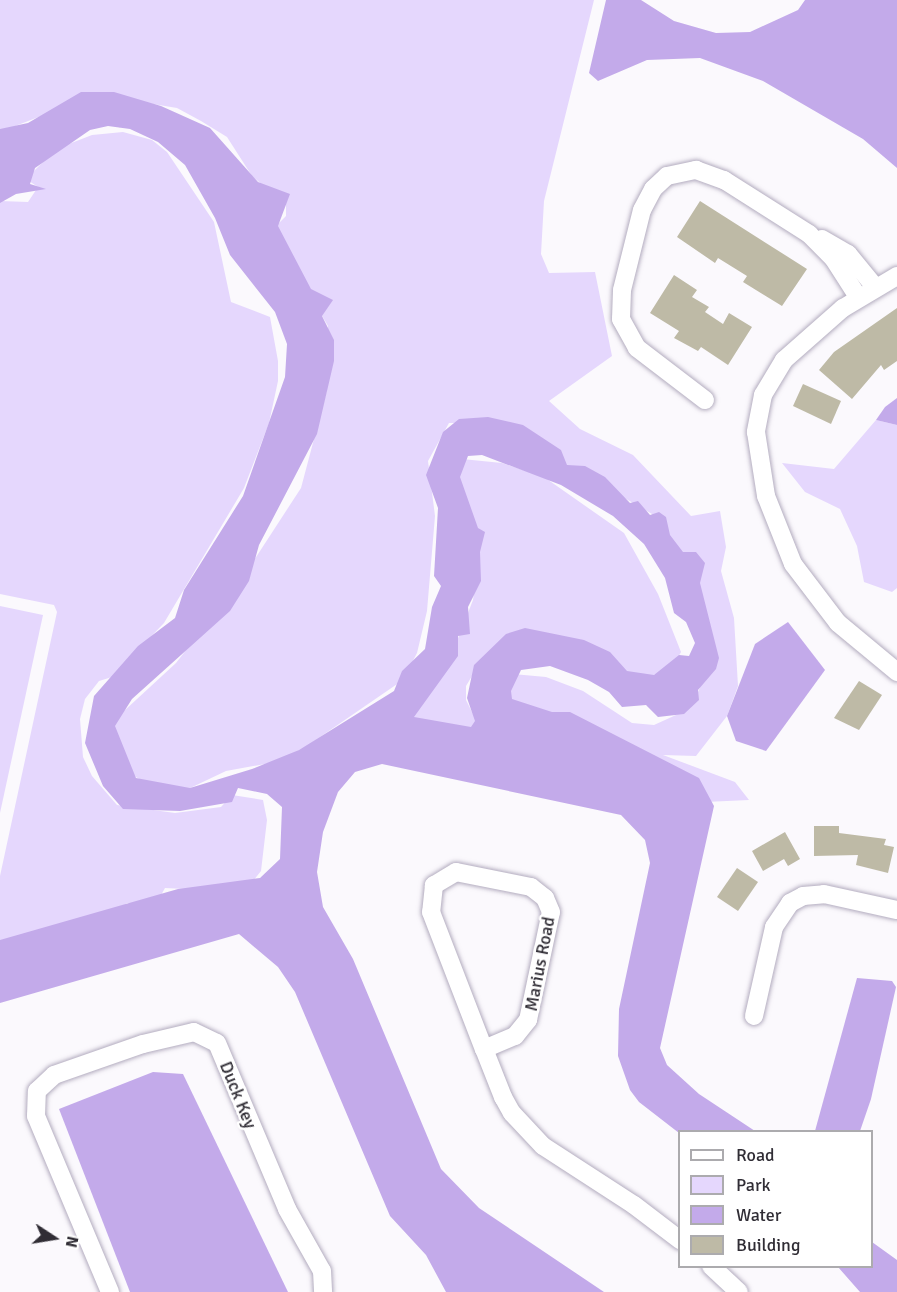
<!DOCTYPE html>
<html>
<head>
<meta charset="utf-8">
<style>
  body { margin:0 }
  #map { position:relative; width:897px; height:1292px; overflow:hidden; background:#fbf9fd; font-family:Signika,sans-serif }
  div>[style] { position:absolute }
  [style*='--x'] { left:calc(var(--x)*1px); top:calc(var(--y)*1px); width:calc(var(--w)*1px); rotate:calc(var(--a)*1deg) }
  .green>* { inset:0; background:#e5d7fd }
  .water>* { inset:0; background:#c3aaea }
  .building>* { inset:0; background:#bebaa6 }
  .roads { filter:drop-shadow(0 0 2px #b3acbf) drop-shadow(0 0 2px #b3acbf) }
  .minor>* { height:18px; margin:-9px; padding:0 9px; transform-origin:9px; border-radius:9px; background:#fff }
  span { translate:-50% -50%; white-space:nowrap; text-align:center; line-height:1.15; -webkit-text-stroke:5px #fff; paint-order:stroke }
  .street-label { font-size:18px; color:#302d35 }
  .legend { position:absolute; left:678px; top:1130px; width:195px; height:138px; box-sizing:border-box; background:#fff; border:2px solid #acabae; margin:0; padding:8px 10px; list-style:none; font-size:18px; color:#302d35 }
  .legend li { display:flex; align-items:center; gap:12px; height:30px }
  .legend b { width:30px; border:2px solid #acabae }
  .north { position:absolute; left:24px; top:1208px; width:60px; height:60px; -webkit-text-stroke:4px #fff; paint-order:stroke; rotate:102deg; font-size:16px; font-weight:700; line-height:24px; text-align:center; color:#302d35 }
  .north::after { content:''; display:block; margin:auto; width:21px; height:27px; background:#302d35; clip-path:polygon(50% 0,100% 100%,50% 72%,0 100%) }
</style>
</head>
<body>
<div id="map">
  <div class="green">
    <div style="clip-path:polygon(0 0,594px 0,544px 201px,541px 254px,549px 273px,595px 272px,612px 356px,549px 401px,580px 429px,633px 455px,691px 516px,720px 511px,726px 547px,721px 571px,734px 618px,738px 686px,727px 716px,696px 756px,663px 755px,735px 782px,749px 800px,705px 802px,527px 716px,504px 691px,513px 674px,546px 677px,583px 691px,632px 723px,654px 725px,676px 715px,696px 697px,713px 655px,652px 514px,609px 489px,467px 423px,449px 423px,428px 461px,435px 516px,427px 611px,417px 653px,403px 680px,307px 746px,276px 762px,226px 771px,186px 790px,154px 788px,126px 771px,111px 723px,176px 663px,245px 574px,301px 488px,327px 390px,328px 326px,272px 230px,286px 216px,286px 205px,252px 176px,227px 137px,201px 121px,177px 108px,117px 98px,77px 102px,0 132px)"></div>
    <div style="clip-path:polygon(123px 132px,152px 140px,167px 152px,214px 222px,231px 302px,270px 317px,278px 361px,278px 381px,269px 423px,244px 488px,164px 623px,112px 677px,99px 681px,85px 699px,80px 719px,83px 757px,92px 776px,117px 805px,175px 813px,221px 807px,232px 795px,263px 800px,267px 820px,261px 871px,244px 892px,165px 888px,160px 897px,142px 904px,127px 903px,110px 919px,0 953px,0 876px,57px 612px,54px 605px,0 594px,0 201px,28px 202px,38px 187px,26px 179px,56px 149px,92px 135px)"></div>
    <div style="clip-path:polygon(876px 420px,897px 425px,897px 588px,892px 592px,864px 582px,857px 546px,840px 509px,805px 492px,782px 463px,834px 469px)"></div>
    <div style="clip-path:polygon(462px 459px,502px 463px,544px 477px,624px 533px,658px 594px,681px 652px,671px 670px,633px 681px,617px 669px,484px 656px,466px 686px,466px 700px,480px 728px,416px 730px,410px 705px,453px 651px,473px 600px,481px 540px,458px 493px)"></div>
    <div style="clip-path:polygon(0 606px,43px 615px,0 813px)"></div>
  </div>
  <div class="water">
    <div style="clip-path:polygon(606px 0,641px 0,674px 21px,716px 33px,750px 32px,798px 10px,805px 0,897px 0,897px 168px,863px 139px,763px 81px,700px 58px,647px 60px,598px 81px,589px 73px)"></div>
    <div style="clip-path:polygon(evenodd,81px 92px,114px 92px,161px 106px,210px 128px,258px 182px,290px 194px,278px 226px,311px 289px,333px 300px,322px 316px,334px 340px,334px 361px,317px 434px,259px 545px,249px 581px,230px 611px,132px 699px,115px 726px,136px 778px,190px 788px,252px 769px,299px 750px,394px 691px,402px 671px,425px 649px,432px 607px,441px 586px,434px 576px,438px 508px,426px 475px,443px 432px,459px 419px,488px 417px,523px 425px,561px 450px,567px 465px,585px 466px,605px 477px,630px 503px,638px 501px,650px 515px,659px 512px,666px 517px,670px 535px,683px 552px,696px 552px,705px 563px,700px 583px,719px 658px,716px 669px,698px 690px,699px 700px,684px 714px,658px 717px,646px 705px,622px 707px,609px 692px,588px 680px,550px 666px,521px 670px,511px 691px,512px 699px,552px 712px,570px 712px,699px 778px,714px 806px,660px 1048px,667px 1065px,699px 1094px,755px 1131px,679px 1133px,639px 1102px,630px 1090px,618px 1056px,619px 1009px,650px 863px,645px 840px,621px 815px,382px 764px,355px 772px,338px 792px,323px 832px,317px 872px,323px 907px,353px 959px,441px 1169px,479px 1208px,604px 1292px,446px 1292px,426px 1255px,390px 1216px,295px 992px,278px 967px,239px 934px,0 1003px,0 940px,178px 889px,260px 878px,280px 859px,282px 807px,267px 794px,238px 788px,232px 802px,180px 811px,123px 809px,103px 786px,85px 743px,94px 696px,138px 646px,175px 618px,184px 590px,243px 496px,285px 377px,287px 344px,275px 312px,230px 255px,215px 218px,185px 165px,158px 142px,130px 129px,108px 126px,90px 130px,35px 168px,30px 184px,46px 189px,16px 194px,0 203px,0 129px,28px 123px,81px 92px,482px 455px,561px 485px,613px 516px,644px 544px,665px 578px,674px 613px,686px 622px,695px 643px,689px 656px,679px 655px,654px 675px,627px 671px,610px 652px,584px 640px,525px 628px,506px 634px,474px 665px,467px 698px,475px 721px,471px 727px,414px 717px,458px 656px,458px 636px,470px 634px,468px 607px,481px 581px,480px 552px,485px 532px,478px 528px,460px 477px,468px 456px,482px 455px)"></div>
    <div style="clip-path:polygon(897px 398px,897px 425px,876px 420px,885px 407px)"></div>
    <div style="clip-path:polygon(788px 622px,825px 670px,766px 751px,736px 741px,727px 716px,755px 644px)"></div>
    <div style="clip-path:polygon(857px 978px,892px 981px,896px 987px,871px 1099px,860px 1131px,815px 1131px)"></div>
    <div style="clip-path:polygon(153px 1072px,183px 1074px,288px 1292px,130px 1292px,59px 1109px)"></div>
    <div style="clip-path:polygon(872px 1242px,897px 1260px,897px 1292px,860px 1292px,838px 1267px,872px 1266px)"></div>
  </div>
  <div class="building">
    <div style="clip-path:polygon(700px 201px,807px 269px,782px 306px,743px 282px,747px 276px,718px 258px,715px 263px,677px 237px)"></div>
    <div style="clip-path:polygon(674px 275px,697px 290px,692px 297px,709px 307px,705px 312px,723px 324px,729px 313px,752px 327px,728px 365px,701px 347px,698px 351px,674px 338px,679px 331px,650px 313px)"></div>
    <div style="clip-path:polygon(897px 308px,897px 361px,884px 370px,881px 365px,852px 399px,819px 370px,834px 352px)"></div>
    <div style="clip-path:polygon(803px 384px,841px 401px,831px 424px,793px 406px)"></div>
    <div style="clip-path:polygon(859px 681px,882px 695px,859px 730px,834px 718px)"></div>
    <div style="clip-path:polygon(814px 826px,839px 826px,839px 833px,886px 839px,884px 845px,894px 847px,888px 873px,856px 865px,858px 855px,814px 856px)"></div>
    <div style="clip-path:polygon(785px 832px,800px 859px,788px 866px,784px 859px,763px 871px,752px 851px)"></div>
    <div style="clip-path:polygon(737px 868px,758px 882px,738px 911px,717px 897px)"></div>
  </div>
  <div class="roads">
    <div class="minor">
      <div style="--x:822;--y:239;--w:30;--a:30"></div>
      <div style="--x:848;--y:254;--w:43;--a:50.7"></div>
      <div style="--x:897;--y:276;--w:63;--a:149.3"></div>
      <div style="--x:843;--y:308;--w:79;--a:138.6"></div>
      <div style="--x:784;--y:360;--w:41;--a:121"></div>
      <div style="--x:763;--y:395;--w:38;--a:101"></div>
      <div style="--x:756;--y:432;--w:65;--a:81.1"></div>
      <div style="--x:766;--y:496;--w:73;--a:68.3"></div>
      <div style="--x:793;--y:564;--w:74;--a:52.7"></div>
      <div style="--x:838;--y:623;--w:77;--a:39.7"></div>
      <div style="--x:705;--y:400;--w:86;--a:-142.6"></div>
      <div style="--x:637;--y:348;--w:33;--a:-119"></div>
      <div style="--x:621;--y:319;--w:29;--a:-88"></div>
      <div style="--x:622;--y:290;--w:82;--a:-76"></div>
      <div style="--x:642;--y:210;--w:24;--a:-62"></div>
      <div style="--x:653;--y:189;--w:19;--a:-43"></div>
      <div style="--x:667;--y:176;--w:30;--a:-12"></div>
      <div style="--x:696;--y:170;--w:30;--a:20"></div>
      <div style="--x:724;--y:180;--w:101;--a:32.4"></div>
      <div style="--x:809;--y:234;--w:34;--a:45"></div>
      <div style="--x:833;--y:258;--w:46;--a:57.3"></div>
      <div style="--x:754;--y:1016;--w:91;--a:-77.3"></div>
      <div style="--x:774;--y:927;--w:29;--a:-56"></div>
      <div style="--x:790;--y:903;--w:15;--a:-28"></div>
      <div style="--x:803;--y:896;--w:21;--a:-5"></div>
      <div style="--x:824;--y:894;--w:75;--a:12.4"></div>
      <div style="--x:484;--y:1049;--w:34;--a:-23"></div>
      <div style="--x:515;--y:1036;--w:21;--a:-51"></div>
      <div style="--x:528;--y:1020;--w:110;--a:-78"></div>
      <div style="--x:551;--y:912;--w:15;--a:-113"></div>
      <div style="--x:545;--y:898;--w:18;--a:-142"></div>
      <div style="--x:531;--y:887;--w:76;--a:-168.7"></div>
      <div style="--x:456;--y:872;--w:26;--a:149"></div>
      <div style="--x:434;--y:885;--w:27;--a:96"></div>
      <div style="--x:431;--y:912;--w:147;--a:68.9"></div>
      <div style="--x:484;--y:1049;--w:52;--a:68.4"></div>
      <div style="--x:503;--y:1097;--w:18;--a:61"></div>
      <div style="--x:512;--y:1113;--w:45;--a:46.8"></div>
      <div style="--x:543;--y:1146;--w:108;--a:33"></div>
      <div style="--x:634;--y:1205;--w:58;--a:37.3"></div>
      <div style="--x:711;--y:1266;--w:38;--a:43"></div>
      <div style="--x:110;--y:1292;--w:191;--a:-112.8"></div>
      <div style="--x:36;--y:1116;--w:25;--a:-88"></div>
      <div style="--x:37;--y:1091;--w:23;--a:-43"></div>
      <div style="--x:54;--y:1075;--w:94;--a:-19.2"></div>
      <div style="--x:143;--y:1044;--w:52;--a:-13.2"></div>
      <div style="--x:194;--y:1032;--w:25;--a:26"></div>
      <div style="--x:217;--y:1043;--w:180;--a:67.1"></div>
      <div style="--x:287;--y:1209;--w:71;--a:60.6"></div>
      <div style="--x:322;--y:1271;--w:21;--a:87"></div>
    </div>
  </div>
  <div class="street-label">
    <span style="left:540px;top:964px;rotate:-79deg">Marius Road</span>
    <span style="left:238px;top:1095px;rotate:68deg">Duck Key</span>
  </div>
  <ul class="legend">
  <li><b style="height:8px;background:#fff"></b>Road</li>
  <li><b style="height:16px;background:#e5d7fd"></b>Park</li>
  <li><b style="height:16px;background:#c3aaea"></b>Water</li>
  <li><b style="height:16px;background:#bebaa6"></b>Building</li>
  </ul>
  <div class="north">N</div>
</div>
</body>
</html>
